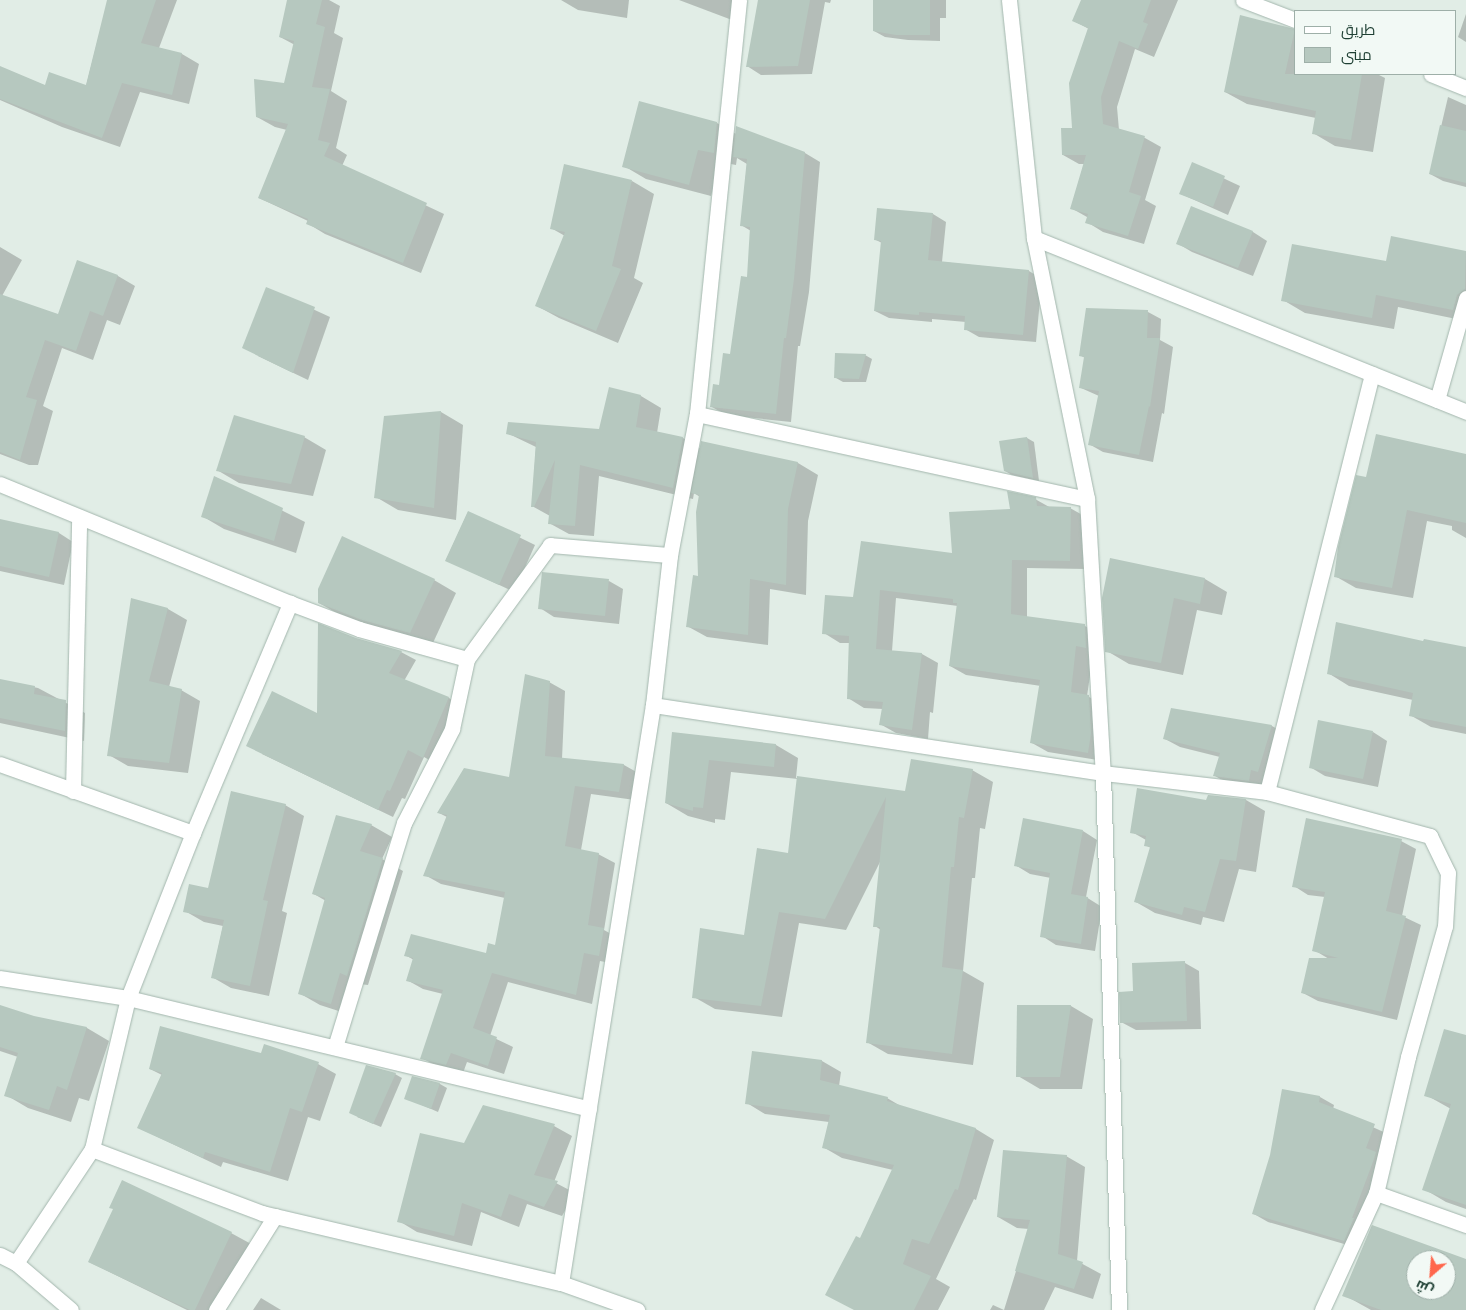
<!DOCTYPE html>
<html>
<head>
<meta charset="utf-8">
<style>
  body { margin:0 }
  #map { position:relative; width:1466px; height:1310px; overflow:hidden; background:#e1ede6; font-family:"Fira Sans Condensed",Cairo,sans-serif }
  div>[style] { position:absolute }
  [style*='--x'] { left:calc(var(--x)*1px); top:calc(var(--y)*1px); width:calc(var(--w)*1px); rotate:calc(var(--a)*1deg) }
  .shadow>* { inset:0; background:#0003 }
  .building>* { inset:0; background:#b6c8bf }
  .roads { filter:drop-shadow(0 0 1px #a3b6ad) drop-shadow(0 0 1px #a3b6ad) }
  .minor>* { height:15px; margin:-7.5px; padding:0 7.5px; transform-origin:7.5px; border-radius:7.5px; background:#fff }
  span { translate:-50% -50%; white-space:nowrap; text-align:center; line-height:1.15; -webkit-text-stroke:5px #f2f9f5; paint-order:stroke }
  .legend { position:absolute; left:1294px; top:10px; width:162px; height:65px; box-sizing:border-box; background:#f2f9f5; border:1px solid #9eafa8; margin:0; padding:6px 9px; list-style:none; font-size:15px; color:#1f4034 }
  .legend li { display:flex; align-items:center; gap:10px; height:25px }
  .legend b { width:25px; border:1px solid #9eafa8 }
  .north { position:absolute; left:1406px; top:1250px; width:50px; height:50px; box-sizing:border-box; background:#f2f9f5; border:1px solid #9eafa8; border-radius:50%; rotate:207deg; font-size:14px; font-weight:700; line-height:20px; text-align:center; color:#1f4034 }
  .north::after { content:''; display:block; margin:auto; width:18px; height:22px; background:#ff674d; clip-path:polygon(50% 0,100% 100%,50% 72%,0 100%) }
</style>
</head>
<body>
<div id="map">
  <div class="shadow">
    <div style="clip-path:polygon(108px 0,177px 0,159px 48px,182px 54px,199px 64px,189px 104px,140px 92px,120px 147px,62px 127px,0 100px,0 67px,46px 86px,86px 86px)"></div>
    <div style="clip-path:polygon(288px 0,329px 0,340px 6px,334px 33px,343px 38px,331px 91px,347px 101px,336px 148px,347px 155px,342px 166px,444px 214px,421px 273px,325px 234px,307px 223px,308px 221px,259px 198px,287px 130px,275px 127px,257px 117px,285px 84px,295px 45px,280px 37px)"></div>
    <div style="clip-path:polygon(561px 0,629px 0,627px 18px,578px 10px)"></div>
    <div style="clip-path:polygon(679px 0,739px 0,732px 20px)"></div>
    <div style="clip-path:polygon(759px 0,831px 0,830px 3px,825px 2px,812px 74px,761px 75px,747px 66px)"></div>
    <div style="clip-path:polygon(874px 0,946px 0,946px 18px,940px 18px,940px 41px,908px 40px,885px 37px,874px 31px)"></div>
    <div style="clip-path:polygon(1082px 0,1178px 0,1154px 57px,1135px 49px,1117px 107px,1119px 130px,1145px 138px,1161px 147px,1145px 200px,1156px 206px,1144px 244px,1103px 232px,1087px 222px,1087px 217px,1071px 208px,1084px 164px,1079px 164px,1063px 155px,1073px 129px,1089px 29px,1074px 21px)"></div>
    <div style="clip-path:polygon(1466px 14px,1466px 42px,1458px 37px)"></div>
    <div style="clip-path:polygon(1241px 17px,1295px 30px,1295px 74px,1377px 74px,1385px 78px,1373px 152px,1335px 146px,1313px 133px,1316px 118px,1247px 104px,1225px 92px)"></div>
    <div style="clip-path:polygon(1448px 97px,1466px 105px,1466px 187px,1443px 181px,1430px 174px)"></div>
    <div style="clip-path:polygon(717px 123px,736px 134px,805px 153px,820px 162px,809px 292px,800px 346px,798px 346px,791px 422px,726px 415px,712px 407px,731px 355px,748px 279px,751px 231px,741px 225px,747px 164px,737px 158px,736px 165px,720px 162px,711px 196px,646px 179px,624px 166px)"></div>
    <div style="clip-path:polygon(1193px 164px,1240px 186px,1228px 215px,1181px 194px)"></div>
    <div style="clip-path:polygon(632px 181px,654px 194px,634px 278px,643px 283px,618px 343px,559px 318px,537px 306px,565px 236px,551px 228px)"></div>
    <div style="clip-path:polygon(1191px 208px,1253px 232px,1267px 241px,1253px 276px,1192px 252px,1177px 243px)"></div>
    <div style="clip-path:polygon(933px 214px,946px 222px,942px 262px,1029px 271px,1042px 279px,1036px 342px,979px 337px,965px 329px,966px 322px,932px 319px,932px 322px,889px 318px,875px 311px,882px 243px,876px 240px)"></div>
    <div style="clip-path:polygon(1392px 238px,1466px 252px,1466px 321px,1398px 307px,1394px 329px,1305px 313px,1283px 300px,1387px 263px)"></div>
    <div style="clip-path:polygon(0 247px,22px 260px,2px 296px,59px 315px,78px 262px,118px 276px,135px 286px,120px 325px,107px 320px,93px 360px,62px 348px,43px 406px,53px 411px,38px 465px,29px 465px,0 454px)"></div>
    <div style="clip-path:polygon(267px 288px,330px 317px,308px 380px,258px 356px)"></div>
    <div style="clip-path:polygon(1087px 309px,1148px 312px,1161px 319px,1160px 340px,1173px 347px,1164px 414px,1162px 413px,1153px 462px,1103px 452px,1089px 444px,1099px 396px,1081px 388px,1085px 358px,1080px 355px)"></div>
    <div style="clip-path:polygon(865px 355px,872px 359px,866px 382px,843px 382px,836px 378px)"></div>
    <div style="clip-path:polygon(610px 389px,641px 396px,661px 408px,657px 433px,683px 438px,701px 449px,702px 442px,798px 463px,818px 475px,808px 521px,806px 595px,770px 589px,768px 645px,707px 637px,687px 626px,699px 577px,700px 497px,694px 493px,693px 499px,599px 476px,594px 536px,569px 534px,549px 523px,550px 516px,532px 506px,536px 447px,507px 433px,600px 431px)"></div>
    <div style="clip-path:polygon(441px 412px,463px 425px,456px 520px,398px 510px,376px 497px,385px 417px)"></div>
    <div style="clip-path:polygon(304px 437px,326px 450px,313px 496px,239px 483px,217px 470px)"></div>
    <div style="clip-path:polygon(1027px 438px,1034px 442px,1039px 481px,1012px 475px,1005px 471px)"></div>
    <div style="clip-path:polygon(1466px 455px,1466px 538px,1452px 530px,1452px 526px,1427px 521px,1413px 598px,1356px 588px,1335px 576px,1367px 478px)"></div>
    <div style="clip-path:polygon(215px 477px,305px 522px,296px 553px,224px 529px,202px 516px)"></div>
    <div style="clip-path:polygon(1035px 499px,1051px 508px,1070px 508px,1086px 517px,1086px 569px,1027px 568px,1027px 618px,1085px 626px,1101px 635px,1093px 655px,1087px 696px,1105px 705px,1104px 761px,1048px 752px,1032px 743px,1041px 686px,966px 675px,950px 666px,958px 606px,896px 598px,892px 651px,922px 654px,938px 663px,933px 713px,930px 712px,928px 739px,896px 733px,880px 724px,883px 709px,864px 708px,848px 698px,850px 643px,840px 643px,824px 633px,854px 598px,953px 555px,1011px 510px)"></div>
    <div style="clip-path:polygon(468px 512px,535px 545px,514px 592px,446px 560px)"></div>
    <div style="clip-path:polygon(0 520px,59px 533px,73px 542px,64px 585px,0 571px)"></div>
    <div style="clip-path:polygon(1205px 579px,1227px 592px,1222px 615px,1197px 610px,1183px 675px,1129px 664px,1107px 651px,1103px 599px)"></div>
    <div style="clip-path:polygon(434px 580px,456px 593px,432px 645px,342px 616px,319px 603px)"></div>
    <div style="clip-path:polygon(609px 581px,623px 589px,619px 624px,554px 617px,540px 608px)"></div>
    <div style="clip-path:polygon(132px 600px,168px 609px,187px 620px,169px 687px,181px 690px,200px 701px,188px 773px,128px 766px,109px 755px)"></div>
    <div style="clip-path:polygon(356px 639px,401px 652px,416px 660px,404px 681px,449px 698px,463px 707px,438px 765px,424px 757px,405px 799px,402px 798px,393px 817px,262px 754px,319px 715px)"></div>
    <div style="clip-path:polygon(1424px 643px,1466px 649px,1466px 734px,1431px 727px,1410px 715px,1413px 700px,1349px 686px,1328px 673px)"></div>
    <div style="clip-path:polygon(0 680px,38px 688px,85px 713px,84px 741px,0 723px)"></div>
    <div style="clip-path:polygon(549px 682px,565px 691px,562px 759px,624px 765px,640px 774px,635px 800px,591px 794px,581px 850px,598px 854px,615px 863px,604px 930px,620px 939px,615px 964px,600px 961px,592px 1004px,508px 982px,490px 1036px,513px 1047px,504px 1074px,467px 1062px,463px 1073px,438px 1067px,422px 1058px,443px 994px,423px 989px,407px 980px,414px 960px,405px 955px,487px 954px,496px 946px,505px 898px,441px 884px,425px 875px,447px 817px,439px 813px,510px 779px)"></div>
    <div style="clip-path:polygon(1272px 726px,1286px 734px,1264px 788px,1229px 784px,1215px 776px,1220px 757px,1180px 747px,1165px 739px)"></div>
    <div style="clip-path:polygon(1373px 732px,1387px 741px,1378px 787px,1325px 776px,1310px 767px)"></div>
    <div style="clip-path:polygon(674px 733px,776px 745px,798px 758px,796px 778px,906px 792px,972px 770px,993px 782px,985px 829px,980px 828px,975px 878px,972px 878px,963px 971px,984px 983px,973px 1065px,888px 1054px,867px 1042px,881px 930px,875px 926px,881px 860px,846px 930px,799px 923px,782px 1017px,715px 1009px,694px 997px,745px 936px,789px 854px,798px 779px,731px 772px,725px 820px,715px 819px,715px 823px,688px 816px,666px 803px)"></div>
    <div style="clip-path:polygon(1209px 796px,1246px 800px,1265px 811px,1256px 872px,1239px 869px,1224px 922px,1203px 917px,1201px 925px,1155px 913px,1136px 902px,1151px 848px,1145px 845px,1146px 840px,1132px 832px,1207px 802px)"></div>
    <div style="clip-path:polygon(285px 805px,304px 816px,282px 911px,287px 913px,269px 996px,231px 988px,212px 977px,223px 926px,204px 922px,185px 911px,209px 889px)"></div>
    <div style="clip-path:polygon(371px 825px,392px 837px,382px 859px,403px 871px,368px 985px,360px 984px,351px 1015px,320px 1005px,299px 993px,326px 901px,314px 894px)"></div>
    <div style="clip-path:polygon(1083px 831px,1097px 840px,1086px 897px,1102px 907px,1095px 951px,1056px 945px,1042px 936px,1051px 878px,1030px 874px,1015px 865px)"></div>
    <div style="clip-path:polygon(1401px 841px,1416px 849px,1402px 916px,1421px 925px,1397px 1020px,1318px 1001px,1303px 993px,1329px 959px,1314px 950px,1325px 897px,1308px 895px,1294px 886px)"></div>
    <div style="clip-path:polygon(1185px 963px,1199px 971px,1201px 1029px,1136px 1030px,1121px 1022px,1135px 992px)"></div>
    <div style="clip-path:polygon(0 1006px,34px 1017px,87px 1028px,109px 1041px,89px 1101px,79px 1098px,71px 1122px,28px 1108px,6px 1095px,18px 1057px,0 1051px)"></div>
    <div style="clip-path:polygon(1018px 1006px,1071px 1006px,1093px 1019px,1082px 1089px,1040px 1089px,1018px 1076px)"></div>
    <div style="clip-path:polygon(1466px 1037px,1466px 1209px,1446px 1202px,1424px 1189px,1451px 1109px,1426px 1095px)"></div>
    <div style="clip-path:polygon(753px 1053px,822px 1061px,841px 1072px,839px 1086px,887px 1098px,904px 1108px,976px 1129px,994px 1140px,976px 1200px,974px 1199px,936px 1279px,950px 1287px,938px 1310px,854px 1310px,861px 1240px,893px 1170px,842px 1158px,823px 1147px,829px 1122px,765px 1114px,747px 1103px)"></div>
    <div style="clip-path:polygon(262px 1055px,318px 1064px,336px 1074px,320px 1121px,308px 1117px,288px 1181px,223px 1162px,221px 1167px,139px 1128px,162px 1075px,150px 1069px)"></div>
    <div style="clip-path:polygon(395px 1074px,402px 1078px,381px 1127px,357px 1117px)"></div>
    <div style="clip-path:polygon(413px 1078px,440px 1084px,447px 1088px,438px 1112px,406px 1098px)"></div>
    <div style="clip-path:polygon(1283px 1090px,1320px 1097px,1334px 1105px,1333px 1109px,1388px 1134px,1358px 1248px,1268px 1222px,1254px 1214px,1271px 1155px)"></div>
    <div style="clip-path:polygon(483px 1106px,554px 1126px,572px 1136px,554px 1182px,575px 1193px,562px 1216px,527px 1204px,519px 1227px,481px 1212px,472px 1246px,417px 1232px,399px 1221px,465px 1145px)"></div>
    <div style="clip-path:polygon(1066px 1156px,1085px 1167px,1077px 1261px,1101px 1274px,1093px 1299px,1055px 1287px,1044px 1310px,1004px 1310px,1029px 1229px,1017px 1228px,998px 1217px)"></div>
    <div style="clip-path:polygon(114px 1209px,231px 1233px,253px 1245px,223px 1310px,187px 1310px,89px 1262px)"></div>
    <div style="clip-path:polygon(evenodd,1372px 1226px,1466px 1260px,1466px 1310px,1371px 1310px,1344px 1295px,1372px 1226px,1416px 1260px,1446px 1260px,1446px 1290px,1416px 1290px,1416px 1260px)"></div>
    <div style="clip-path:polygon(261px 1298px,281px 1310px,253px 1310px)"></div>
    <div style="clip-path:polygon(993px 1305px,1004px 1310px,990px 1310px)"></div>
  </div>
  <div class="building">
    <div style="clip-path:polygon(107px 0,156px 0,141px 43px,182px 53px,172px 95px,122px 83px,102px 138px,0 99px,0 66px,45px 85px,49px 72px,86px 85px)"></div>
    <div style="clip-path:polygon(287px 0,322px 0,316px 24px,325px 27px,312px 87px,330px 89px,318px 140px,330px 143px,324px 156px,427px 203px,403px 263px,306px 224px,308px 219px,258px 198px,288px 124px,256px 117px,254px 79px,284px 83px,294px 41px,279px 37px)"></div>
    <div style="clip-path:polygon(758px 0,810px 0,798px 66px,746px 67px)"></div>
    <div style="clip-path:polygon(873px 0,930px 0,930px 35px,896px 35px,873px 31px)"></div>
    <div style="clip-path:polygon(1081px 0,1151px 0,1143px 22px,1148px 24px,1138px 49px,1119px 41px,1101px 97px,1103px 124px,1145px 136px,1129px 192px,1141px 196px,1128px 236px,1085px 223px,1088px 214px,1070px 209px,1086px 155px,1062px 155px,1061px 128px,1072px 128px,1069px 83px,1088px 28px,1072px 21px)"></div>
    <div style="clip-path:polygon(1240px 15px,1295px 29px,1285px 74px,1362px 74px,1351px 140px,1312px 134px,1316px 111px,1224px 92px)"></div>
    <div style="clip-path:polygon(639px 101px,717px 122px,714px 153px,698px 150px,689px 185px,622px 167px)"></div>
    <div style="clip-path:polygon(1440px 125px,1466px 131px,1466px 183px,1429px 174px)"></div>
    <div style="clip-path:polygon(736px 126px,805px 152px,794px 279px,786px 338px,784px 338px,776px 414px,710px 407px,713px 384px,719px 385px,723px 353px,730px 354px,741px 276px,747px 277px,750px 227px,740px 226px,747px 159px,733px 157px)"></div>
    <div style="clip-path:polygon(1192px 162px,1225px 176px,1213px 207px,1179px 194px)"></div>
    <div style="clip-path:polygon(564px 164px,632px 180px,612px 266px,621px 269px,596px 331px,535px 306px,565px 232px,550px 229px)"></div>
    <div style="clip-path:polygon(1191px 206px,1253px 231px,1238px 268px,1176px 244px)"></div>
    <div style="clip-path:polygon(877px 208px,933px 213px,928px 260px,1029px 270px,1023px 335px,964px 330px,965px 316px,919px 312px,919px 315px,874px 311px,881px 241px,874px 240px)"></div>
    <div style="clip-path:polygon(1391px 236px,1466px 251px,1465px 289px,1457px 295px,1453px 310px,1376px 295px,1372px 318px,1281px 301px,1292px 244px,1386px 261px)"></div>
    <div style="clip-path:polygon(77px 260px,118px 275px,103px 316px,90px 311px,76px 351px,45px 340px,26px 397px,37px 400px,20px 460px,0 452px,0 294px,58px 314px)"></div>
    <div style="clip-path:polygon(266px 287px,315px 307px,293px 373px,242px 348px)"></div>
    <div style="clip-path:polygon(1086px 308px,1148px 310px,1147px 338px,1160px 338px,1150px 407px,1149px 406px,1139px 455px,1088px 445px,1099px 391px,1079px 388px,1084px 357px,1079px 356px)"></div>
    <div style="clip-path:polygon(835px 353px,866px 354px,859px 379px,834px 378px)"></div>
    <div style="clip-path:polygon(609px 387px,641px 395px,636px 427px,683px 437px,673px 488px,580px 465px,575px 526px,548px 524px,555px 460px,534px 507px,531px 507px,536px 442px,506px 434px,508px 422px,599px 429px)"></div>
    <div style="clip-path:polygon(441px 411px,434px 508px,374px 498px,384px 416px)"></div>
    <div style="clip-path:polygon(234px 415px,305px 436px,291px 484px,216px 471px)"></div>
    <div style="clip-path:polygon(1376px 434px,1466px 454px,1466px 523px,1407px 510px,1392px 588px,1334px 577px,1338px 547px,1356px 475px,1366px 477px)"></div>
    <div style="clip-path:polygon(1027px 437px,1033px 478px,1004px 471px,999px 441px)"></div>
    <div style="clip-path:polygon(701px 441px,798px 462px,788px 509px,786px 585px,750px 579px,748px 635px,686px 627px,693px 575px,698px 576px,696px 512px,699px 495px,691px 493px)"></div>
    <div style="clip-path:polygon(214px 476px,283px 508px,274px 541px,201px 517px)"></div>
    <div style="clip-path:polygon(1007px 491px,1036px 497px,1037px 506px,1071px 507px,1070px 561px,1012px 560px,1011px 614px,1085px 624px,1086px 648px,1076px 646px,1071px 692px,1089px 695px,1091px 733px,1088px 753px,1030px 743px,1040px 680px,949px 666px,957px 603px,953px 603px,953px 599px,880px 590px,876px 649px,922px 653px,912px 730px,879px 725px,883px 702px,847px 699px,849px 636px,822px 634px,825px 595px,853px 597px,861px 541px,952px 553px,949px 512px,1010px 509px)"></div>
    <div style="clip-path:polygon(468px 511px,521px 535px,499px 585px,445px 561px)"></div>
    <div style="clip-path:polygon(0 519px,59px 532px,49px 577px,0 566px)"></div>
    <div style="clip-path:polygon(342px 536px,435px 579px,410px 633px,362px 620px,318px 603px,318px 589px)"></div>
    <div style="clip-path:polygon(1110px 558px,1205px 578px,1200px 604px,1174px 598px,1161px 663px,1105px 652px,1102px 598px)"></div>
    <div style="clip-path:polygon(542px 572px,609px 579px,605px 616px,538px 609px)"></div>
    <div style="clip-path:polygon(131px 598px,168px 608px,149px 681px,182px 689px,169px 763px,107px 756px)"></div>
    <div style="clip-path:polygon(1336px 622px,1423px 641px,1424px 639px,1466px 647px,1466px 727px,1409px 716px,1413px 693px,1327px 674px)"></div>
    <div style="clip-path:polygon(318px 623px,356px 638px,402px 651px,389px 673px,449px 697px,423px 758px,408px 750px,390px 791px,387px 790px,378px 810px,246px 746px,272px 691px,317px 713px)"></div>
    <div style="clip-path:polygon(525px 674px,550px 681px,545px 756px,624px 764px,619px 792px,575px 786px,565px 846px,599px 853px,588px 925px,604px 928px,599px 956px,584px 953px,576px 995px,492px 973px,473px 1028px,497px 1037px,488px 1066px,451px 1053px,446px 1065px,420px 1059px,443px 990px,406px 981px,413px 958px,404px 956px,411px 934px,486px 953px,488px 943px,495px 945px,505px 892px,423px 876px,447px 815px,437px 813px,464px 768px,509px 777px)"></div>
    <div style="clip-path:polygon(0 679px,35px 686px,34px 694px,66px 700px,65px 731px,0 718px)"></div>
    <div style="clip-path:polygon(1171px 708px,1272px 725px,1258px 772px,1251px 770px,1249px 781px,1213px 776px,1220px 753px,1163px 739px)"></div>
    <div style="clip-path:polygon(1318px 720px,1373px 731px,1363px 779px,1309px 768px)"></div>
    <div style="clip-path:polygon(672px 732px,776px 744px,774px 767px,709px 760px,703px 808px,693px 807px,693px 811px,665px 803px)"></div>
    <div style="clip-path:polygon(911px 759px,973px 769px,964px 818px,959px 817px,954px 867px,951px 867px,942px 967px,963px 970px,952px 1054px,866px 1043px,880px 927px,873px 927px,886px 797px,825px 919px,779px 912px,761px 1006px,692px 998px,700px 928px,744px 935px,757px 848px,788px 853px,797px 776px,905px 791px)"></div>
    <div style="clip-path:polygon(1137px 788px,1206px 800px,1208px 795px,1246px 799px,1236px 861px,1220px 859px,1205px 912px,1184px 907px,1182px 915px,1134px 902px,1150px 847px,1144px 846px,1146px 836px,1130px 833px)"></div>
    <div style="clip-path:polygon(231px 791px,286px 804px,263px 900px,268px 901px,250px 986px,211px 978px,224px 920px,183px 912px,189px 884px,208px 888px)"></div>
    <div style="clip-path:polygon(336px 815px,372px 824px,360px 851px,383px 858px,347px 976px,340px 973px,331px 1004px,298px 994px,325px 898px,312px 894px)"></div>
    <div style="clip-path:polygon(1023px 818px,1083px 830px,1071px 894px,1088px 897px,1081px 944px,1040px 937px,1050px 873px,1014px 866px)"></div>
    <div style="clip-path:polygon(1306px 818px,1402px 839px,1386px 911px,1406px 916px,1382px 1012px,1301px 993px,1309px 958px,1338px 958px,1312px 951px,1325px 892px,1292px 887px)"></div>
    <div style="clip-path:polygon(1185px 961px,1187px 1021px,1120px 1023px,1119px 992px,1133px 991px,1132px 963px)"></div>
    <div style="clip-path:polygon(0 1005px,34px 1016px,87px 1027px,67px 1090px,57px 1086px,49px 1110px,4px 1096px,18px 1053px,0 1047px)"></div>
    <div style="clip-path:polygon(1017px 1005px,1071px 1005px,1060px 1077px,1016px 1077px)"></div>
    <div style="clip-path:polygon(160px 1026px,261px 1053px,264px 1044px,319px 1062px,302px 1112px,290px 1108px,270px 1172px,205px 1152px,203px 1158px,137px 1128px,162px 1073px,149px 1069px)"></div>
    <div style="clip-path:polygon(1444px 1029px,1466px 1035px,1466px 1205px,1422px 1190px,1451px 1104px,1424px 1096px)"></div>
    <div style="clip-path:polygon(752px 1051px,822px 1060px,820px 1080px,888px 1097px,887px 1101px,976px 1128px,958px 1190px,955px 1189px,929px 1244px,912px 1239px,903px 1264px,931px 1276px,914px 1310px,854px 1310px,825px 1295px,856px 1236px,860px 1238px,894px 1165px,822px 1148px,830px 1115px,745px 1104px)"></div>
    <div style="clip-path:polygon(366px 1065px,396px 1073px,373px 1124px,349px 1113px)"></div>
    <div style="clip-path:polygon(412px 1076px,440px 1083px,431px 1109px,404px 1099px)"></div>
    <div style="clip-path:polygon(1282px 1089px,1320px 1096px,1319px 1102px,1375px 1124px,1366px 1148px,1376px 1152px,1374px 1159px,1352px 1218px,1354px 1218px,1344px 1241px,1252px 1214px,1270px 1155px)"></div>
    <div style="clip-path:polygon(483px 1105px,555px 1124px,534px 1175px,558px 1181px,544px 1207px,509px 1194px,501px 1217px,462px 1203px,454px 1236px,397px 1222px,420px 1133px,464px 1143px)"></div>
    <div style="clip-path:polygon(1003px 1150px,1067px 1155px,1058px 1254px,1083px 1262px,1074px 1289px,1015px 1271px,1030px 1220px,997px 1217px)"></div>
    <div style="clip-path:polygon(122px 1180px,232px 1232px,195px 1310px,190px 1310px,88px 1262px,113px 1209px,109px 1208px)"></div>
    <div style="clip-path:polygon(evenodd,1372px 1225px,1466px 1259px,1466px 1310px,1381px 1310px,1342px 1296px,1372px 1225px,1416px 1260px,1446px 1260px,1446px 1290px,1416px 1290px,1416px 1260px)"></div>
  </div>
  <div class="roads">
    <div class="minor">
      <div style="--x:1009;--y:0;--w:239;--a:84"></div>
      <div style="--x:1034;--y:238;--w:266;--a:78.5"></div>
      <div style="--x:1087;--y:499;--w:274;--a:86.7"></div>
      <div style="--x:1103;--y:773;--w:537;--a:88.29"></div>
      <div style="--x:1243;--y:0;--w:56;--a:21"></div>
      <div style="--x:1431;--y:74;--w:38;--a:22"></div>
      <div style="--x:1034;--y:238;--w:466;--a:21.9"></div>
      <div style="--x:1437;--y:400;--w:106;--a:-74.1"></div>
      <div style="--x:697;--y:414;--w:416;--a:-84.2"></div>
      <div style="--x:0;--y:484;--w:313;--a:22.3"></div>
      <div style="--x:653;--y:705;--w:151;--a:-83.5"></div>
      <div style="--x:0;--y:764;--w:205;--a:19.7"></div>
      <div style="--x:73;--y:791;--w:274;--a:-88.7"></div>
      <div style="--x:1267;--y:792;--w:431;--a:-75.9"></div>
      <div style="--x:0;--y:978;--w:130;--a:8.9"></div>
      <div style="--x:128;--y:998;--w:474;--a:13.5"></div>
      <div style="--x:335;--y:1047;--w:234;--a:-72.9"></div>
      <div style="--x:404;--y:823;--w:106;--a:-62.9"></div>
      <div style="--x:452;--y:729;--w:72;--a:-77.9"></div>
      <div style="--x:92;--y:1149;--w:182;--a:20.6"></div>
      <div style="--x:262;--y:1213;--w:307;--a:13.2"></div>
      <div style="--x:561;--y:1283;--w:81;--a:19.6"></div>
      <div style="--x:0;--y:1255;--w:18;--a:27"></div>
      <div style="--x:16;--y:1263;--w:72;--a:40.5"></div>
      <div style="--x:16;--y:1263;--w:137;--a:-56.3"></div>
      <div style="--x:92;--y:1149;--w:155;--a:-76.6"></div>
      <div style="--x:128;--y:998;--w:177;--a:-68.5"></div>
      <div style="--x:193;--y:833;--w:250;--a:-67.1"></div>
      <div style="--x:290;--y:603;--w:74;--a:20.6"></div>
      <div style="--x:359;--y:629;--w:112;--a:15.5"></div>
      <div style="--x:467;--y:659;--w:141;--a:-53.9"></div>
      <div style="--x:550;--y:545;--w:120;--a:4.8"></div>
      <div style="--x:670;--y:555;--w:144;--a:-79.2"></div>
      <div style="--x:697;--y:414;--w:399;--a:12.3"></div>
      <div style="--x:561;--y:1283;--w:585;--a:-80.96"></div>
      <div style="--x:653;--y:705;--w:455;--a:8.6"></div>
      <div style="--x:1103;--y:773;--w:165;--a:6.6"></div>
      <div style="--x:1267;--y:792;--w:169;--a:15.1"></div>
      <div style="--x:1430;--y:836;--w:41;--a:64.1"></div>
      <div style="--x:1448;--y:873;--w:53;--a:93.2"></div>
      <div style="--x:1445;--y:926;--w:136;--a:105.8"></div>
      <div style="--x:1408;--y:1057;--w:140;--a:103.2"></div>
      <div style="--x:216;--y:1310;--w:111;--a:-57.9"></div>
      <div style="--x:1322;--y:1310;--w:129;--a:-65.2"></div>
      <div style="--x:1376;--y:1193;--w:96;--a:19.6"></div>
    </div>
  </div>
  <ul class="legend">
  <li><b style="height:6px;background:#fff"></b>طريق</li>
  <li><b style="height:14px;background:#b6c8bf"></b>مبنى</li>
  </ul>
  <div class="north">ش</div>
</div>
</body>
</html>
